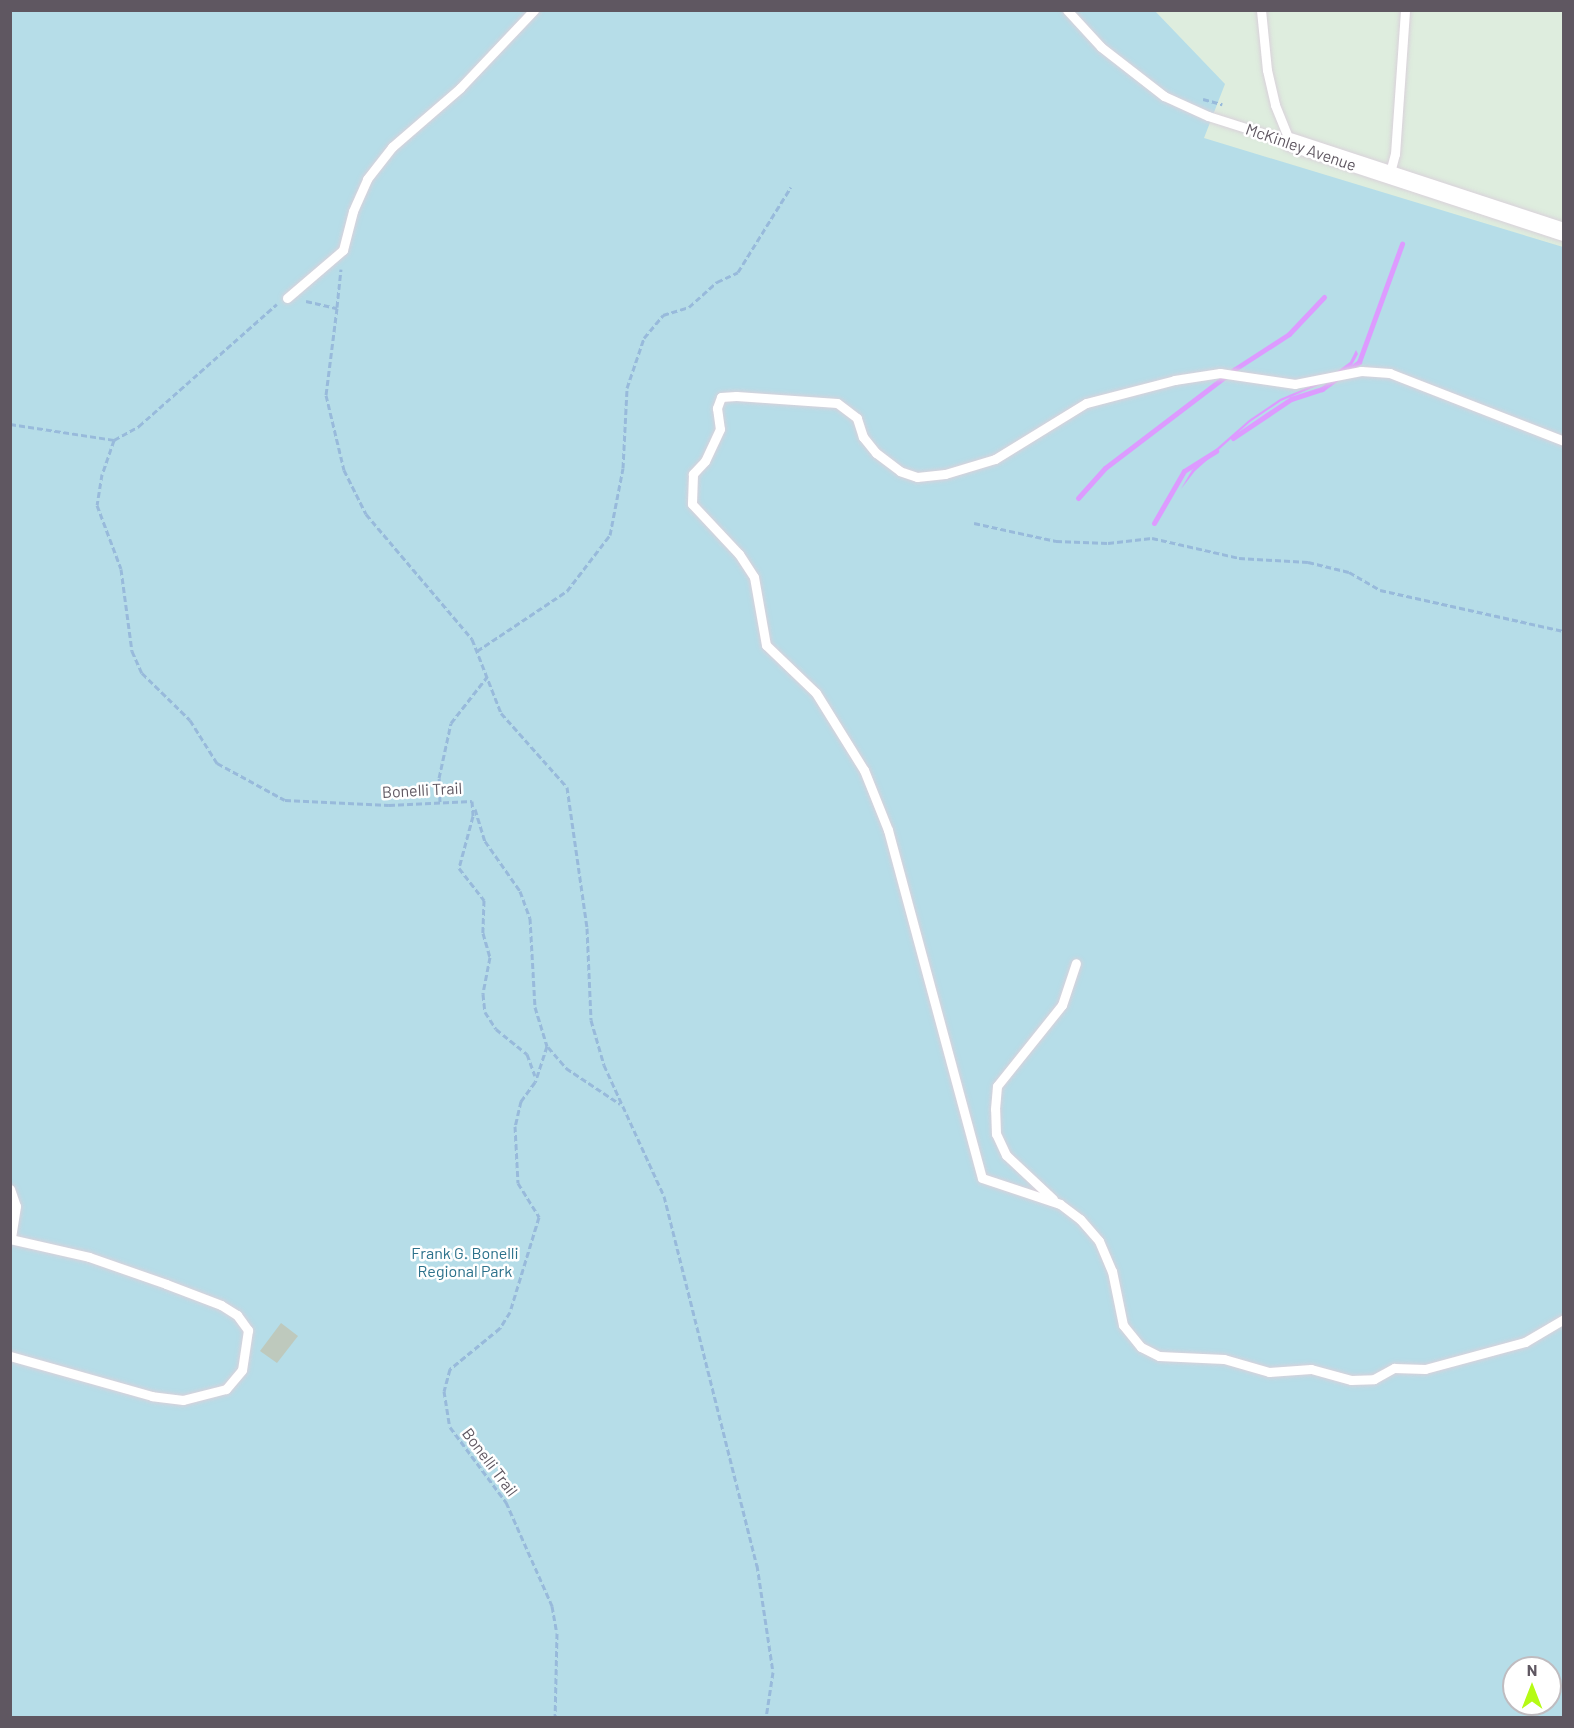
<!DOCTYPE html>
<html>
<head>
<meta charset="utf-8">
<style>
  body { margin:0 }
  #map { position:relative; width:1574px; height:1728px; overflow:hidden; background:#deedde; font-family:Barlow,sans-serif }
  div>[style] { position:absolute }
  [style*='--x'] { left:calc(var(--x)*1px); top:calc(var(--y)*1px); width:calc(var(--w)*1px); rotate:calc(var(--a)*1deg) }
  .green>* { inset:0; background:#b6dde8 }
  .water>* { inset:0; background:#dd9bff }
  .stream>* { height:5px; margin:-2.5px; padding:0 2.5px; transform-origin:2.5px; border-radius:2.5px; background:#dd9bff }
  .building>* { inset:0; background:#bec9bd }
  .path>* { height:3px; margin-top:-1.5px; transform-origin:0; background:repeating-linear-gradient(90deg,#98badb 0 6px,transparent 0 9px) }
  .roads { filter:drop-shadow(0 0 2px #d9d1da) drop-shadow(0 0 2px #d9d1da) }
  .service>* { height:9px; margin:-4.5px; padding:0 4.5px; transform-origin:4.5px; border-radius:4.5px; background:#fff }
  .minor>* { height:18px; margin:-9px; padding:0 9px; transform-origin:9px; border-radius:9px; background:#fff }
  span { translate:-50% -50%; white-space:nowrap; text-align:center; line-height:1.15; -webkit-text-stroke:5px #fff; paint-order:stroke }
  .street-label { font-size:16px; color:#5f5761 }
  .park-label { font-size:16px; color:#2c718b }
  .frame { position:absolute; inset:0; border:12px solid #5f5761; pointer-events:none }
  .north { position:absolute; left:1502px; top:1656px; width:60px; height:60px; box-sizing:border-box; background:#fff; border:2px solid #bfbcc0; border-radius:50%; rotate:0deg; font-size:16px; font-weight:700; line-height:24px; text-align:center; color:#5f5761 }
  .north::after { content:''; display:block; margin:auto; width:21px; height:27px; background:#b5fb15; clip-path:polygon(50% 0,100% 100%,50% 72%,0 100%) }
</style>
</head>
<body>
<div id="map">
  <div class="green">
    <div style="clip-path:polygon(evenodd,11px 11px,1155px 11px,1225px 84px,1204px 138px,1563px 247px,1563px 1717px,11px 1718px,11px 11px,1514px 1668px,1550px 1668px,1550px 1704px,1514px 1704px,1514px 1668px)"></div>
  </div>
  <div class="water">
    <div style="clip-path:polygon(1356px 350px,1358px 354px,1352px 365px,1331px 380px,1281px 401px,1250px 422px,1195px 471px,1181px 489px,1192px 470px,1249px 420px,1280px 399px,1327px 379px,1350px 362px)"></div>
  </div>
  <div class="stream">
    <div style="--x:1233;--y:438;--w:70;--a:-33.9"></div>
    <div style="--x:1291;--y:399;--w:33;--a:-18"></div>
    <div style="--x:1322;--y:389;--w:46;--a:-36.1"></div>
    <div style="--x:1359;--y:362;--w:126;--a:-70"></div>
    <div style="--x:1078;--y:498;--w:40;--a:-48"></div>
    <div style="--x:1105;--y:468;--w:163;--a:-37.3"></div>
    <div style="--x:1235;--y:369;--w:64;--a:-32.9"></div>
    <div style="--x:1289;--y:334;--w:51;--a:-46.6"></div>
    <div style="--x:1154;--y:523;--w:60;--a:-60"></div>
    <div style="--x:1184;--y:471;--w:38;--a:-32"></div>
  </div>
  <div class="building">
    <div style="clip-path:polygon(281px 1323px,298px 1336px,277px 1363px,260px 1351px)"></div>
  </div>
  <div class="path">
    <div style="--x:1203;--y:99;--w:20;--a:15"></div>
    <div style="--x:306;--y:301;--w:32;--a:13"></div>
    <div style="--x:337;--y:308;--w:88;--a:97.2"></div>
    <div style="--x:326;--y:395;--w:77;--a:76.5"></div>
    <div style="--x:344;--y:470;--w:49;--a:63.4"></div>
    <div style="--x:366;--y:514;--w:164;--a:49.7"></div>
    <div style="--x:472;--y:639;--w:79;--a:68.6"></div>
    <div style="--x:501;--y:713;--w:99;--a:48.3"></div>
    <div style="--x:567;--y:787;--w:142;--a:81.9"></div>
    <div style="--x:587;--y:928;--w:92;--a:87.5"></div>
    <div style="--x:591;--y:1020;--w:47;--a:73.9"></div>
    <div style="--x:604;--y:1065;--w:144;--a:65.4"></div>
    <div style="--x:664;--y:1196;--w:381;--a:75.9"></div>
    <div style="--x:757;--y:1565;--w:108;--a:81.5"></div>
    <div style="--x:773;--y:1672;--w:47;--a:98.7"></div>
    <div style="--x:337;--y:307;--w:38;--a:-84"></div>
    <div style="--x:10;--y:424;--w:105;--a:8.7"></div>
    <div style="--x:114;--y:440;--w:29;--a:-29"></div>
    <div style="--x:139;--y:426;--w:184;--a:-41.5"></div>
    <div style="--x:114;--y:440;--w:36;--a:109"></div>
    <div style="--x:102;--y:474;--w:31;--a:99"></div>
    <div style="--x:97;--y:505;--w:68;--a:69.4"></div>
    <div style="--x:121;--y:569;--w:83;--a:82.4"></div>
    <div style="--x:132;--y:651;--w:24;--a:66"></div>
    <div style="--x:142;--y:673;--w:67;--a:44.4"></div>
    <div style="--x:190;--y:720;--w:51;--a:57.9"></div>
    <div style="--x:217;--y:763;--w:77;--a:28.6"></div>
    <div style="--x:285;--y:800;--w:104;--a:2.8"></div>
    <div style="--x:389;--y:805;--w:83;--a:-2.8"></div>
    <div style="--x:472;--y:801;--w:15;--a:86"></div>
    <div style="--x:473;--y:816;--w:54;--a:105.1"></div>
    <div style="--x:459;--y:868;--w:41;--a:52"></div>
    <div style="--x:484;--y:900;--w:33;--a:92"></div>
    <div style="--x:483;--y:933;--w:25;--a:74"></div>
    <div style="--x:490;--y:957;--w:38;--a:101"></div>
    <div style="--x:483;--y:994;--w:18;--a:84"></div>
    <div style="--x:485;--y:1012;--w:20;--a:57"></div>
    <div style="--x:496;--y:1029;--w:40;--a:39"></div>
    <div style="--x:527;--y:1054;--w:23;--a:70"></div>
    <div style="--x:974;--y:523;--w:84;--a:12.4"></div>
    <div style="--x:1056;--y:541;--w:52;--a:2.2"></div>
    <div style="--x:1108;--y:543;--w:44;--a:-6.5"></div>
    <div style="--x:1152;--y:538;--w:89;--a:12.9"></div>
    <div style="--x:1239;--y:558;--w:69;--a:3.3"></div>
    <div style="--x:1308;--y:562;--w:42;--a:13.7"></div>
    <div style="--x:1349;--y:572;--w:36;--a:30"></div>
    <div style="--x:1380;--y:590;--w:189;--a:12.6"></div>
    <div style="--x:477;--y:651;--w:108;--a:-33.7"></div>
    <div style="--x:567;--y:591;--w:71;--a:-52.5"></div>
    <div style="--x:610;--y:535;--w:68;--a:-79"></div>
    <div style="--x:623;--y:468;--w:80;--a:-87.1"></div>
    <div style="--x:627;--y:388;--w:53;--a:-71.2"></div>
    <div style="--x:644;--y:338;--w:30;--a:-50"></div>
    <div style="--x:663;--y:315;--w:27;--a:-17"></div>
    <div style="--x:689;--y:307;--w:38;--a:-42"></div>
    <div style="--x:717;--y:282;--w:23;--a:-25"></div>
    <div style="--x:738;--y:272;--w:100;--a:-58.1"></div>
    <div style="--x:440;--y:802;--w:24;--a:-92"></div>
    <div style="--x:439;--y:778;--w:56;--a:-77.7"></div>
    <div style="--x:451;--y:723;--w:58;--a:-52"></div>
    <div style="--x:475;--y:809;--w:34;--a:73"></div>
    <div style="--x:485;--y:841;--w:61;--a:55"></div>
    <div style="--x:520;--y:891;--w:29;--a:70"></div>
    <div style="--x:530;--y:918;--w:89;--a:86.8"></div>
    <div style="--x:535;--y:1007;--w:41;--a:72.9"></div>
    <div style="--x:547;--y:1046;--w:38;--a:108"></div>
    <div style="--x:535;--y:1082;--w:24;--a:126"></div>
    <div style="--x:521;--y:1101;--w:26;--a:103"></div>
    <div style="--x:515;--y:1126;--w:57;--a:87"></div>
    <div style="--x:518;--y:1183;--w:40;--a:58"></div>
    <div style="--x:539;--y:1217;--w:99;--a:107"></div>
    <div style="--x:510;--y:1312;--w:19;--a:122"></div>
    <div style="--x:500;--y:1328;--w:65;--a:140.6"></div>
    <div style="--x:450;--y:1369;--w:23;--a:105"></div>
    <div style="--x:444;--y:1391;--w:36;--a:81"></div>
    <div style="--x:450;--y:1427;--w:94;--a:53.3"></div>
    <div style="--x:506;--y:1502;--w:114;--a:66.1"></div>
    <div style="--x:552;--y:1606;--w:27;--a:80"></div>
    <div style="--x:557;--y:1633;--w:85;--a:91.3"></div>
    <div style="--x:548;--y:1047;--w:28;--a:49"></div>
    <div style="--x:566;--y:1068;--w:65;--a:33.7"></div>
  </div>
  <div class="roads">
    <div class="service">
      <div style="--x:1067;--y:10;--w:50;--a:47.4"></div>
      <div style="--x:1101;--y:47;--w:80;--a:37.9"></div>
      <div style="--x:1164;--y:96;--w:48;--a:24.4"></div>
      <div style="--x:1208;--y:116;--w:86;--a:17.6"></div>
      <div style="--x:1261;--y:10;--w:60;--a:84.3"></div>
      <div style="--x:1267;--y:70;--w:36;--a:77"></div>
      <div style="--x:1275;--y:105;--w:40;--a:68"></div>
      <div style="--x:1389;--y:176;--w:23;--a:-75"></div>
      <div style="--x:1395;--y:154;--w:144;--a:-86"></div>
      <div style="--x:287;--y:298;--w:74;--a:-40.6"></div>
      <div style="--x:343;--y:250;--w:40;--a:-75.6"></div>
      <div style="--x:353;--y:211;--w:35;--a:-66"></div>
      <div style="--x:367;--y:179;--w:41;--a:-52"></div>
      <div style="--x:392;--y:147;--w:90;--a:-40.9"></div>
      <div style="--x:460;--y:88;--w:108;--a:-46.5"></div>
      <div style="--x:1564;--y:441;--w:187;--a:-158.7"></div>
      <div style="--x:1390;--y:373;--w:29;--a:-176"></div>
      <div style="--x:1361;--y:371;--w:67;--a:168.9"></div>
      <div style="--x:1295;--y:384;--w:76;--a:-171.7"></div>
      <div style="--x:1220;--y:373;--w:46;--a:171.2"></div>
      <div style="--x:1175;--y:380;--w:92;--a:165.5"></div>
      <div style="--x:1086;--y:403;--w:107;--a:148.4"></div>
      <div style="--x:995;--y:459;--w:52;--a:163.3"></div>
      <div style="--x:945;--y:474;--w:28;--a:174"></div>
      <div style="--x:917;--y:477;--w:18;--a:-161"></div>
      <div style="--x:900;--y:471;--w:30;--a:-143"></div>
      <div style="--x:876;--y:453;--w:21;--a:-129"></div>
      <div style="--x:863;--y:437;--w:20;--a:-108"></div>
      <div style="--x:857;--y:418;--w:25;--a:-143"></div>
      <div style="--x:837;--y:403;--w:101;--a:-176"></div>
      <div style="--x:736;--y:396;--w:15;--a:176"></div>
      <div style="--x:721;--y:397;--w:12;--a:110"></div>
      <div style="--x:717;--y:408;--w:21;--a:82"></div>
      <div style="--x:720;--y:429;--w:35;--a:115"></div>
      <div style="--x:705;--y:461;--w:18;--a:133"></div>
      <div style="--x:693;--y:474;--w:30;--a:92"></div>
      <div style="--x:692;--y:504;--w:69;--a:46.8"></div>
      <div style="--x:739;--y:554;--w:27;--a:57"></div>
      <div style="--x:754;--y:577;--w:69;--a:80"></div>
      <div style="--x:766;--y:645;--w:69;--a:43.8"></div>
      <div style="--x:816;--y:693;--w:91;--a:58.1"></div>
      <div style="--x:864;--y:770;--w:65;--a:68.2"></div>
      <div style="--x:888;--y:830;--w:360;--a:74.9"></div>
      <div style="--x:982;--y:1178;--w:82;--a:18.4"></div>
      <div style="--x:1060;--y:1204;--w:25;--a:37"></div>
      <div style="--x:1080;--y:1219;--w:29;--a:49"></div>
      <div style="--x:1099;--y:1241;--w:33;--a:67"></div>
      <div style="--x:1112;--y:1271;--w:55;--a:78.5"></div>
      <div style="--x:1123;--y:1325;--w:28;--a:51"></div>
      <div style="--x:1141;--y:1347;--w:20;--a:27"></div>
      <div style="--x:1159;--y:1356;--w:65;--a:2.6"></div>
      <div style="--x:1224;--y:1359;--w:47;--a:16.1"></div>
      <div style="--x:1269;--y:1372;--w:42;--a:-4.1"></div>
      <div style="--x:1311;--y:1369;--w:41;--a:15.4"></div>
      <div style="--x:1351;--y:1380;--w:23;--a:-2"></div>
      <div style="--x:1374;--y:1379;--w:23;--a:-29"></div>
      <div style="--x:1394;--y:1368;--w:31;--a:2"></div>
      <div style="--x:1425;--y:1369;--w:104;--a:-15.1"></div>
      <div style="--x:1525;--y:1342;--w:45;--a:-30.5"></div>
      <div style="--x:10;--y:1189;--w:18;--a:71"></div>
      <div style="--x:16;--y:1206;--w:33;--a:99"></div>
      <div style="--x:1053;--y:1199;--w:64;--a:-136.9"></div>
      <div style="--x:1006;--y:1155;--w:23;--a:-115"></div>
      <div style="--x:996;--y:1134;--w:25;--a:-92"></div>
      <div style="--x:995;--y:1109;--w:23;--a:-85"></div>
      <div style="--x:997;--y:1086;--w:104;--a:-51.3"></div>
      <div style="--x:1062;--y:1005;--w:44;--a:-71.6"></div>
      <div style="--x:10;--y:1239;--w:81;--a:12.8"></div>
      <div style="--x:89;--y:1257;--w:82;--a:19.3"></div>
      <div style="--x:166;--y:1284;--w:59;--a:20.9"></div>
      <div style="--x:221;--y:1305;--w:19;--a:32"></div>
      <div style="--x:237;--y:1315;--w:19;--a:54"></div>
      <div style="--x:248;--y:1330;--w:40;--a:98.5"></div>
      <div style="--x:242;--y:1370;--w:25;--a:130"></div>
      <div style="--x:226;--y:1389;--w:44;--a:165.7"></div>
      <div style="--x:183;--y:1400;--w:31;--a:-173"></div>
      <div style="--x:152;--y:1396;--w:148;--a:-164.3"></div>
    </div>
    <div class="minor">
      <div style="--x:1290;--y:142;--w:288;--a:18.2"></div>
    </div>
  </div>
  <div class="street-label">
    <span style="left:1301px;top:147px;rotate:19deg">McKinley Avenue</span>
    <span style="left:422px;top:790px;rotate:-3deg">Bonelli Trail</span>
    <span style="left:490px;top:1462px;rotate:53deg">Bonelli Trail</span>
  </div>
  <div class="park-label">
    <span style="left:465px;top:1262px">Frank G. Bonelli<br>Regional Park</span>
  </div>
  <div class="frame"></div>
  <div class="north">N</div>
</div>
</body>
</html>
